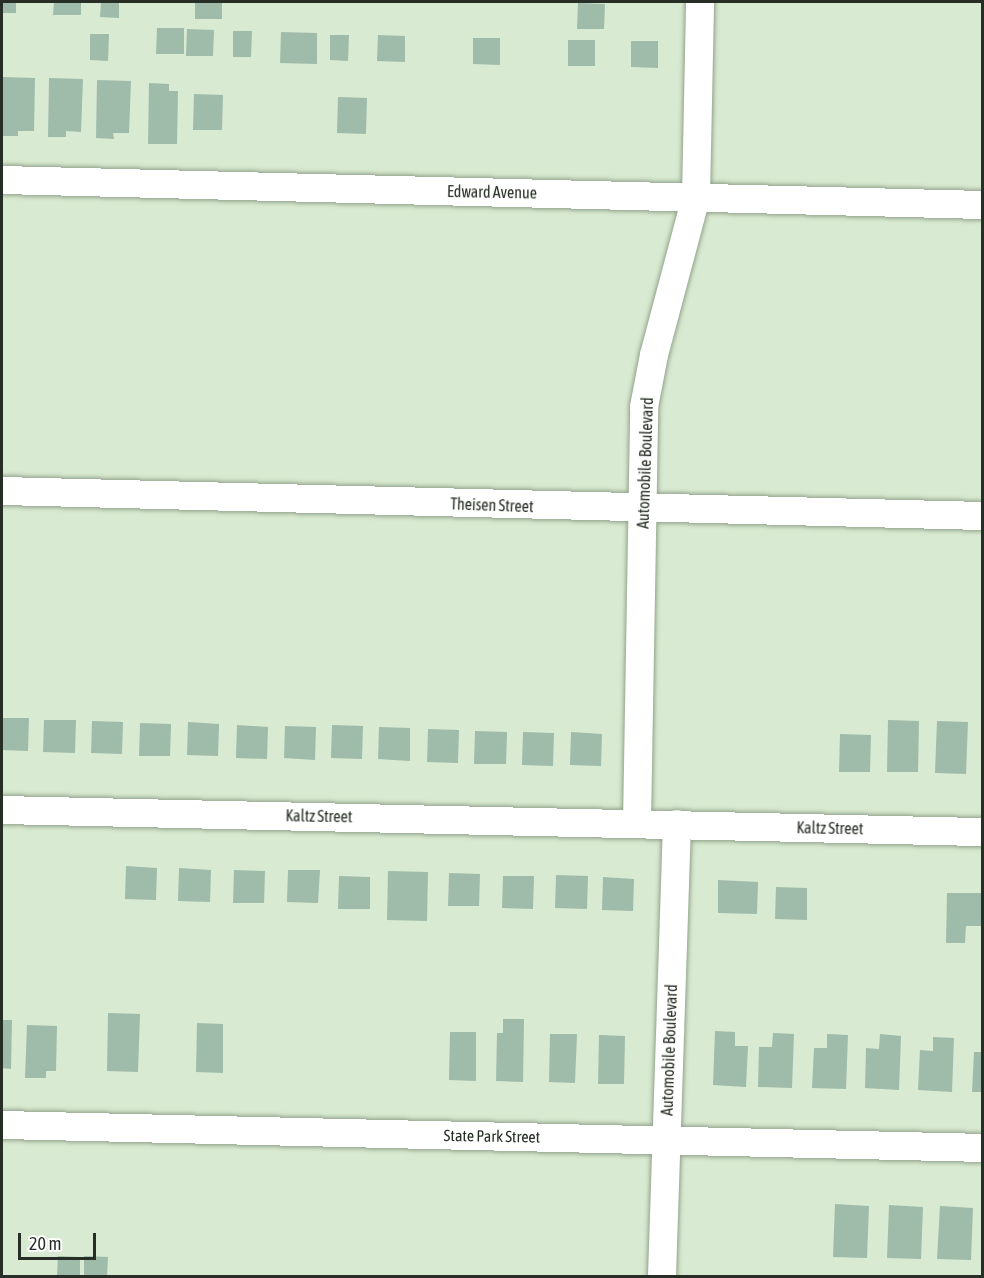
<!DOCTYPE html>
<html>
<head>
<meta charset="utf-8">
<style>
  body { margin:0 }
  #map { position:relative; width:984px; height:1278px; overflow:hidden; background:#d8ead1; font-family:"Asap Condensed",sans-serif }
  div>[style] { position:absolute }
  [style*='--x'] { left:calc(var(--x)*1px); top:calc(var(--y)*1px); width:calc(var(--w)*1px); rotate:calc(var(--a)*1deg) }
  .building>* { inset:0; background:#9fbbaa }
  .roads { filter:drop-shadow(0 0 2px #92a38c) drop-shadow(0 0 2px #92a38c) }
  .minor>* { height:28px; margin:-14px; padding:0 14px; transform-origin:14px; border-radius:14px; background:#fff }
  span { translate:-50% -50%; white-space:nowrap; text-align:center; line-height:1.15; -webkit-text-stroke:6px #fff; paint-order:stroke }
  .street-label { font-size:16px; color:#272e25 }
  .frame { position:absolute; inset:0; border:3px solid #272e25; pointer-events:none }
  .scale { position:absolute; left:18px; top:1233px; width:78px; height:27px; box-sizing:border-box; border:3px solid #272e25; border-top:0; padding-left:8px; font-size:18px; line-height:21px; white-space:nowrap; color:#272e25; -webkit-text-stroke:4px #fff; paint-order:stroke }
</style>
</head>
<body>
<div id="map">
  <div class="building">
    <div style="clip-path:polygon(2px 2px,16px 2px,16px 13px,2px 13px)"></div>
    <div style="clip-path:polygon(54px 2px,81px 2px,81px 15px,53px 15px)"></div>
    <div style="clip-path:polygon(101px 2px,119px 2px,119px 18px,100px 17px)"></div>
    <div style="clip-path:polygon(195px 2px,222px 2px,222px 19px,195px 19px)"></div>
    <div style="clip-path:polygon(578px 3px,605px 4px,604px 29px,577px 29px)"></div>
    <div style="clip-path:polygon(157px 28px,184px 28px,184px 54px,156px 54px)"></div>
    <div style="clip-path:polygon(187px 29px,214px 30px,213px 56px,186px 56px)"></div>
    <div style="clip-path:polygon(233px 31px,252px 31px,251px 57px,233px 57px)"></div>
    <div style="clip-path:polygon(281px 32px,317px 33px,317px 64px,280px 63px)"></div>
    <div style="clip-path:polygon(90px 34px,109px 34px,108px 61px,90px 60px)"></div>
    <div style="clip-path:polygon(330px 35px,349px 35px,348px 61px,330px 60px)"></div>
    <div style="clip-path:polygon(378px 35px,405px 36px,405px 62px,377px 61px)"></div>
    <div style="clip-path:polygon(473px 38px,500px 38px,500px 65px,473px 64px)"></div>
    <div style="clip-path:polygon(568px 40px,595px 40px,595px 66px,568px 66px)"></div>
    <div style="clip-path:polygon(631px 41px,658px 41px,658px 68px,631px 67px)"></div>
    <div style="clip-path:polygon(2px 77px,35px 78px,34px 131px,18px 131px,18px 136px,2px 136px)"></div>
    <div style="clip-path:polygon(49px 78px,83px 79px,81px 132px,66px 131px,66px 137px,48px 137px)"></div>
    <div style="clip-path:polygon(97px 80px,131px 81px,129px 133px,113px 133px,114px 139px,96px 138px)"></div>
    <div style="clip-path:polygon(149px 83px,169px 84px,169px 91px,178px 91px,177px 144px,148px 144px)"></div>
    <div style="clip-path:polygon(194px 94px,223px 95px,222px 130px,193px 130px)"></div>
    <div style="clip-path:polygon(338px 97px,367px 98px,366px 134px,337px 133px)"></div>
    <div style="clip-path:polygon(2px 718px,29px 718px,28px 751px,2px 750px)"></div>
    <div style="clip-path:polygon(44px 720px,76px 720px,75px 753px,43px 752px)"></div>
    <div style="clip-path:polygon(888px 720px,919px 721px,918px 772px,887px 772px)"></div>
    <div style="clip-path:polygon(92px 721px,123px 722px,122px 754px,91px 753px)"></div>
    <div style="clip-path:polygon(937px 721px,968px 722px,966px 774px,935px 773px)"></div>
    <div style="clip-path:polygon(188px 722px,219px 724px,218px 756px,187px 755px)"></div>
    <div style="clip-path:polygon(140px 723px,171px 724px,170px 756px,139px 756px)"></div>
    <div style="clip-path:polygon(237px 725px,268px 727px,267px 759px,236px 758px)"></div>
    <div style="clip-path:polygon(332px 725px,363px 726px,362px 759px,331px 758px)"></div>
    <div style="clip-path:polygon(285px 726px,316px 727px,315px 760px,284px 758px)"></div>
    <div style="clip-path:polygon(379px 727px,410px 728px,410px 761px,378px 759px)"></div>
    <div style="clip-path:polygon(428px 729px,459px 730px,458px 763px,427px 762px)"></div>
    <div style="clip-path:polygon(475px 731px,507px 732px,506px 764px,474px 764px)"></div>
    <div style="clip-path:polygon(523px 732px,554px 733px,553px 766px,522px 765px)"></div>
    <div style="clip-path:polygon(571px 732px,602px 734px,601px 766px,570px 765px)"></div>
    <div style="clip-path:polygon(840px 734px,871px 735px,870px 772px,839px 772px)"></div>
    <div style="clip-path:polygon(126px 866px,157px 868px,156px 900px,125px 899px)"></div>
    <div style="clip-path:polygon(179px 868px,211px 870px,210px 902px,178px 901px)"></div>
    <div style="clip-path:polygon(234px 870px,265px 871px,264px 903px,233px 903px)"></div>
    <div style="clip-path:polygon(288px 870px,320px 870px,318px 903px,287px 902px)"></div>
    <div style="clip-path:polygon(388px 871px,428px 872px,427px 921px,387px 920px)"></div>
    <div style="clip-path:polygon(449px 873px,480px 874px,479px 906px,448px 906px)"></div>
    <div style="clip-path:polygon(556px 875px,588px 876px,587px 909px,555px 908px)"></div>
    <div style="clip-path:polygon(339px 876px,370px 877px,370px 909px,338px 909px)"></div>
    <div style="clip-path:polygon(503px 876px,534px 876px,533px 909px,502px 908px)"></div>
    <div style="clip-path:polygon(603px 877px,634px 879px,633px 911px,602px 910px)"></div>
    <div style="clip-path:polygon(718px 880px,758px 882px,757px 914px,718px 913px)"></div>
    <div style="clip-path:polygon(776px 887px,807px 888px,807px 920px,775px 919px)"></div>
    <div style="clip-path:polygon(947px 893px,982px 893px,982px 926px,966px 926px,965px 943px,946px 943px)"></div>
    <div style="clip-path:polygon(108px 1013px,140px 1014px,138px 1072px,107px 1071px)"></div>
    <div style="clip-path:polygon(503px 1019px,524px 1019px,523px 1082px,496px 1081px,497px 1033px,503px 1033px)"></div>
    <div style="clip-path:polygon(2px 1020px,12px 1020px,11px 1069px,2px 1068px)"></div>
    <div style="clip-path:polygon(197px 1023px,223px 1024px,223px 1073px,196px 1072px)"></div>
    <div style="clip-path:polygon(27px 1025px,57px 1026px,56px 1071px,46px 1071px,46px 1078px,25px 1078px)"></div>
    <div style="clip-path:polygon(715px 1031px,735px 1032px,735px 1046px,748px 1046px,746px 1087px,713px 1085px)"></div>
    <div style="clip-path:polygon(450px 1032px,476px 1032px,476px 1081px,449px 1080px)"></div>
    <div style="clip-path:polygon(773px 1033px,794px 1034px,792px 1088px,758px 1087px,759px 1047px,772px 1047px)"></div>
    <div style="clip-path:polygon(550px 1034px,577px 1034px,575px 1083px,549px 1082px)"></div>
    <div style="clip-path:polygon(827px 1034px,848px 1035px,846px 1089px,812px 1088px,814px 1048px,827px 1048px)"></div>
    <div style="clip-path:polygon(880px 1034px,901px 1036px,899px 1090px,865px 1088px,866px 1048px,879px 1049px)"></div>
    <div style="clip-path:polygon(599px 1035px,625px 1036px,624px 1084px,598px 1084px)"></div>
    <div style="clip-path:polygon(933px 1037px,954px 1038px,952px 1092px,918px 1090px,920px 1050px,933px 1051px)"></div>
    <div style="clip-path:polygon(974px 1052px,982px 1052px,982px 1092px,972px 1092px)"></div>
    <div style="clip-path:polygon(835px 1204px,869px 1206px,867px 1258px,833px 1257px)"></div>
    <div style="clip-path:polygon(889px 1205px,923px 1207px,921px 1259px,887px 1258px)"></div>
    <div style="clip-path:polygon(940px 1206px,973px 1208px,971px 1260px,937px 1259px)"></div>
    <div style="clip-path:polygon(58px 1256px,80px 1257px,80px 1276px,57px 1276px)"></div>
    <div style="clip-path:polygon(84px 1256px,108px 1257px,107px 1276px,84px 1276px)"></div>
  </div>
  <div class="roads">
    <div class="minor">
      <div style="--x:2;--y:180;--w:980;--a:1.46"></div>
      <div style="--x:2;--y:491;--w:980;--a:1.46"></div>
      <div style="--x:2;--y:810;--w:980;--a:1.29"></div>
      <div style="--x:637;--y:823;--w:416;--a:-89"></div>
      <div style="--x:644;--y:407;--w:53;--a:-79.1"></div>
      <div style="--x:654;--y:355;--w:163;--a:-75.1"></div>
      <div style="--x:696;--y:197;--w:195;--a:-88.8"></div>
      <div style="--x:2;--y:1125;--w:980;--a:1.34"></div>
      <div style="--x:662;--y:1276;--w:452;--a:-88.1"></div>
    </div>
  </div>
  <div class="street-label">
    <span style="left:492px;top:192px;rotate:1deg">Edward Avenue</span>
    <span style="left:645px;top:463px;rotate:-88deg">Automobile Boulevard</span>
    <span style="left:492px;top:505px;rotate:2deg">Theisen Street</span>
    <span style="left:319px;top:816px;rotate:1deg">Kaltz Street</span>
    <span style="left:830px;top:828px;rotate:1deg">Kaltz Street</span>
    <span style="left:669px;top:1050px;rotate:-88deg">Automobile Boulevard</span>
    <span style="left:492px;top:1136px;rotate:1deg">State Park Street</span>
  </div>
  <div class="frame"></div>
  <div class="scale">20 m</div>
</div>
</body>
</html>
